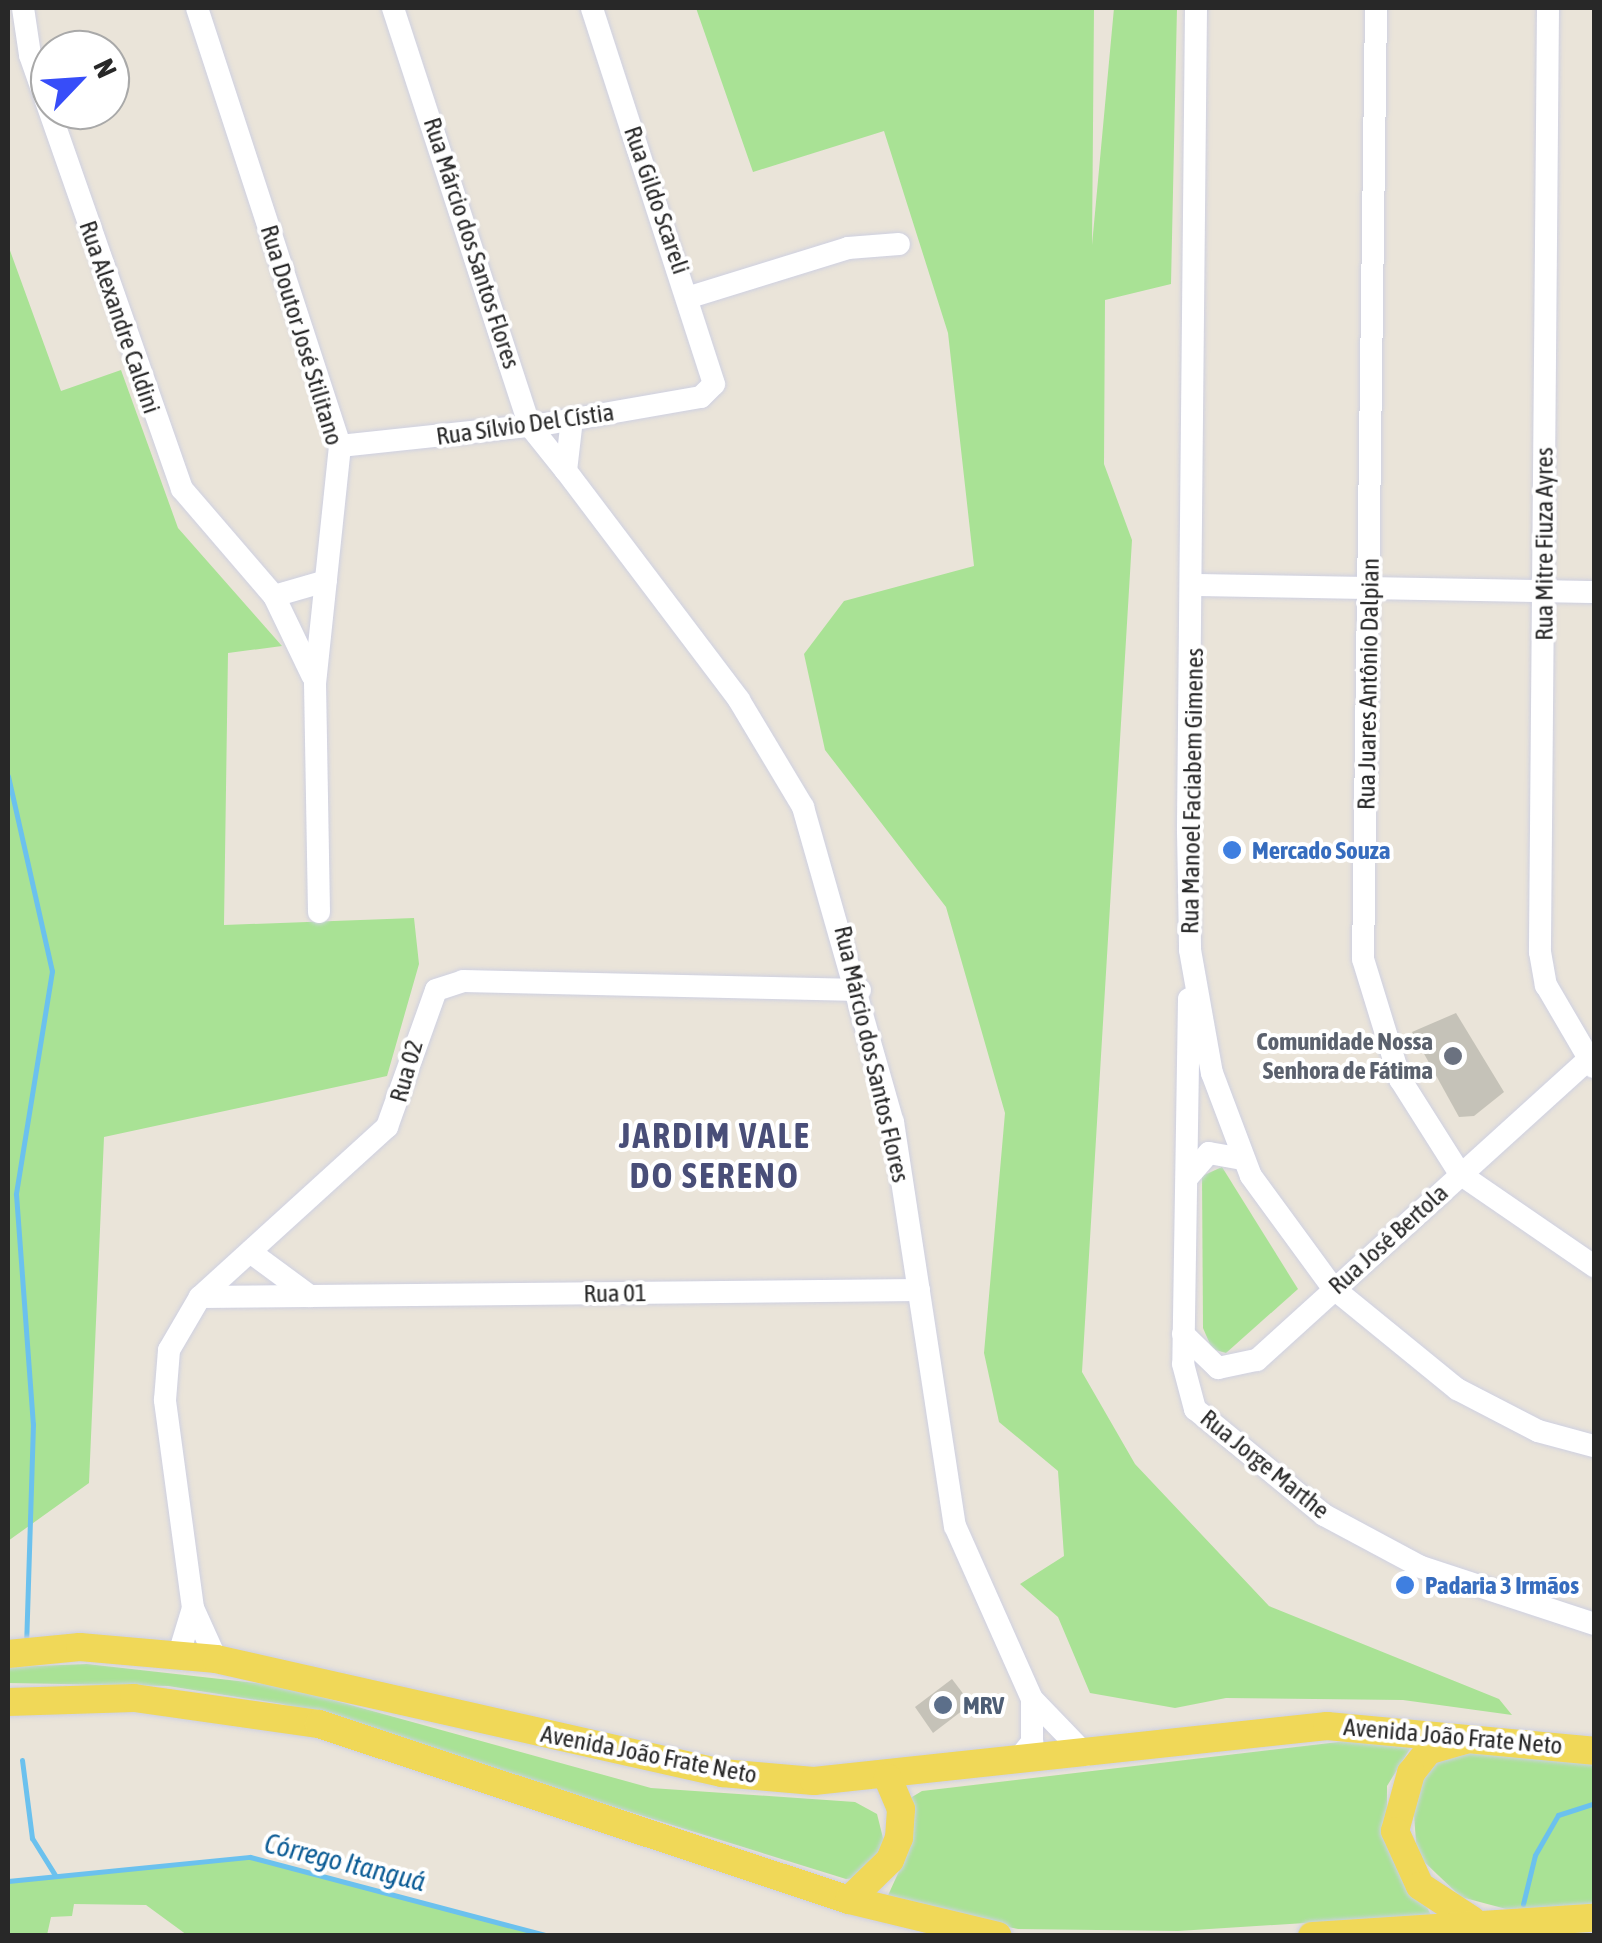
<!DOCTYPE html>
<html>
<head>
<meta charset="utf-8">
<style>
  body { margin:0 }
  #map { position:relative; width:1602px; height:1943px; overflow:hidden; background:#eae4d9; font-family:"Asap Condensed",sans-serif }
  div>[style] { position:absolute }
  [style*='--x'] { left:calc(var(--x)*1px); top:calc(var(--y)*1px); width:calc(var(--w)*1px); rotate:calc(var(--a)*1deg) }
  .green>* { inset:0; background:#a9e295 }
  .stream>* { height:5px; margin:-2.5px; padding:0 2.5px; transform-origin:2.5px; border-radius:2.5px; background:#6bc1ee }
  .building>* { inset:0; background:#c5c2b8 }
  .roads { filter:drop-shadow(0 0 2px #ced0e1) drop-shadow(0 0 2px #ced0e1) }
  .minor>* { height:22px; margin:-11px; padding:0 11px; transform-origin:11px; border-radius:11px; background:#fff }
  .major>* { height:28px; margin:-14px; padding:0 14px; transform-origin:14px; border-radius:14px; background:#f0d858 }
  .dots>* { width:28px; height:28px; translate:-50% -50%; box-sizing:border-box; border:5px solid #fff; border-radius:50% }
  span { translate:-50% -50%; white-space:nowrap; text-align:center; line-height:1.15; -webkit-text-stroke:8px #fff; paint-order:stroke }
  .street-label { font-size:25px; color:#282828 }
  .shop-label { font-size:25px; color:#366cbe; font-weight:700 }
  .left { translate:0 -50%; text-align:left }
  .worship-label { font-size:25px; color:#5b616d; font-weight:700 }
  .right { translate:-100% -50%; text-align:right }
  .service-label { font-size:25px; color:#4e5e75; font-weight:700 }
  .water-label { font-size:28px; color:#0d5d96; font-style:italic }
  .district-label { font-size:35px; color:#494e78; font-weight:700; letter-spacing:2.5px }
  .frame { position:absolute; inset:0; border:10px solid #282828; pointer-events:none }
  .north { position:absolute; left:30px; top:30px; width:100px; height:100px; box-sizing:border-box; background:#fff; border:2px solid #a9a9a9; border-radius:50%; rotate:65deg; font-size:28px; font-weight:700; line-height:40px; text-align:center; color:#282828 }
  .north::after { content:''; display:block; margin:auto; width:35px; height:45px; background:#374df9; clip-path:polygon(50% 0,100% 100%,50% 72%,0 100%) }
</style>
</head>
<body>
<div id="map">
  <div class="green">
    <div style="clip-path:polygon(696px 8px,1094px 8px,1092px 245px,1114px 8px,1177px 8px,1171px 284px,1105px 300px,1104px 464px,1132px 540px,1082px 1372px,1135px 1464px,1269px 1606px,1499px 1699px,1512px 1715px,1403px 1700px,1226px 1698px,1175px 1708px,1090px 1693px,1058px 1617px,1020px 1584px,1064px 1556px,1058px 1471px,999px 1422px,984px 1353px,1005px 1113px,946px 907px,825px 750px,804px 654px,844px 601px,974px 566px,948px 333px,884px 131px,753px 172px)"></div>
    <div style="clip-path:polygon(8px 245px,61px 391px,121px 370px,178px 528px,282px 646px,228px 653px,224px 925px,414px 918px,419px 964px,387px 1076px,104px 1137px,89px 1483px,8px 1541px)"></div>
    <div style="clip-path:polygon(1222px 1167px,1298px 1289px,1226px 1353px,1212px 1349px,1203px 1328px,1202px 1176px)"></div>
    <div style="clip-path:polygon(87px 1664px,282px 1686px,651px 1788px,855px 1802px,877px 1814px,885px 1846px,864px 1877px,846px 1879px,282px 1704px,168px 1686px,8px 1683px,8px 1667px)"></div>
    <div style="clip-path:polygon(1390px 1736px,1413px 1744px,1387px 1786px,1387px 1831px,1431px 1915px,1178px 1931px,1018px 1929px,885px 1902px,905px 1858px,907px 1800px,922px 1791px)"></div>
    <div style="clip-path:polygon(1472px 1747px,1594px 1764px,1594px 1908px,1510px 1910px,1461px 1897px,1417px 1855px,1412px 1788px,1437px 1759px)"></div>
    <div style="clip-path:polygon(250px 1857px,550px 1935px,187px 1935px,146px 1905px,74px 1904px,72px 1916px,51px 1917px,47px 1935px,8px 1935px,8px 1881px)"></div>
  </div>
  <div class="stream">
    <div style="--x:8;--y:776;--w:200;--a:77.3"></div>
    <div style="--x:52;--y:971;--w:226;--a:99.2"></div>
    <div style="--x:16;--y:1194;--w:231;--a:85.8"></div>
    <div style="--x:33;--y:1424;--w:220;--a:91.8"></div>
    <div style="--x:22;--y:1760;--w:79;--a:82.7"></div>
    <div style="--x:32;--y:1838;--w:44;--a:58.1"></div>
    <div style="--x:8;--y:1881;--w:243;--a:-5.7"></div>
    <div style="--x:250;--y:1857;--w:310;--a:14.8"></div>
    <div style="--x:1523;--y:1904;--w:50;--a:-76.2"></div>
    <div style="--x:1535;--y:1855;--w:46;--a:-60.1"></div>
    <div style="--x:1558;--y:1815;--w:38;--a:-18"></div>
  </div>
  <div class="building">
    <div style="clip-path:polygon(1456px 1013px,1504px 1092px,1474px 1116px,1459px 1117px,1412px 1032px)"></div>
    <div style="clip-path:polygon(952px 1679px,971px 1704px,933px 1733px,915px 1707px)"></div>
  </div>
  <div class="roads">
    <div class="minor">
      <div style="--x:23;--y:8;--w:48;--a:81.5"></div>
      <div style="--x:30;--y:55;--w:460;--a:70.7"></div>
      <div style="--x:182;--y:489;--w:141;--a:49.3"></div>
      <div style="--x:274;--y:596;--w:88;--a:64.3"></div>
      <div style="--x:197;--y:8;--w:461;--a:71.9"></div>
      <div style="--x:340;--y:446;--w:238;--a:96"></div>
      <div style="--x:315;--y:683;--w:229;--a:89"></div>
      <div style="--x:393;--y:8;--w:440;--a:71.9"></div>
      <div style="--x:530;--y:426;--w:58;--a:51.3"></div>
      <div style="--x:566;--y:471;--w:52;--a:-83.4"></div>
      <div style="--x:1196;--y:8;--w:823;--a:90.56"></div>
      <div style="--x:1188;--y:831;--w:119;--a:89"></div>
      <div style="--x:1190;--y:950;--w:125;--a:79.9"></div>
      <div style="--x:1212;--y:1073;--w:110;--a:69.3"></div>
      <div style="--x:1251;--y:1176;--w:139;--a:53.8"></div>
      <div style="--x:1333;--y:1288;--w:160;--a:39.2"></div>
      <div style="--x:1457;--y:1389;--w:91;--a:27.4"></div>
      <div style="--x:1538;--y:1431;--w:58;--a:15"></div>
      <div style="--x:1376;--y:8;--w:951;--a:90.78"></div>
      <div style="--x:1363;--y:959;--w:126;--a:72.9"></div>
      <div style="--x:1400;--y:1079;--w:112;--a:57.7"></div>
      <div style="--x:1460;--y:1174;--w:163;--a:34.5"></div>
      <div style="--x:1548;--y:8;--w:944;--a:90.49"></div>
      <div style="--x:1540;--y:952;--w:34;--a:80"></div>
      <div style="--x:1546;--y:985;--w:95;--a:59.7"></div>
      <div style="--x:690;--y:297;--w:165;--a:-17.2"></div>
      <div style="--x:848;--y:248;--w:51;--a:-4.5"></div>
      <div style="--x:340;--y:446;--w:207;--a:-6.1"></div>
      <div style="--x:546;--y:424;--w:157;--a:-9.9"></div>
      <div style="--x:701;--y:397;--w:18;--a:-45"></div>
      <div style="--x:714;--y:384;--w:395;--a:-108"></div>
      <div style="--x:566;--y:471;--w:287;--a:52.9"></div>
      <div style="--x:739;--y:700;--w:125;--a:59.1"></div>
      <div style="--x:803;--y:807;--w:328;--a:74.1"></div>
      <div style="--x:893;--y:1122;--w:409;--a:81.3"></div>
      <div style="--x:955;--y:1526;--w:189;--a:66"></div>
      <div style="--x:1195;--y:585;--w:399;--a:1"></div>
      <div style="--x:274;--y:596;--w:54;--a:-16.1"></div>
      <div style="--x:1189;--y:999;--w:365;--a:90.9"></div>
      <div style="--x:1183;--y:1364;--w:47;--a:75.1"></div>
      <div style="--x:1195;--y:1409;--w:167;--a:39.4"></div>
      <div style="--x:1324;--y:1515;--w:110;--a:28.2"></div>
      <div style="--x:1421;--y:1567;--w:182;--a:18.2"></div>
      <div style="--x:1187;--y:1178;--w:33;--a:-49"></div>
      <div style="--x:1209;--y:1153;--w:35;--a:10"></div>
      <div style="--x:310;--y:1296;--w:609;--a:-0.56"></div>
      <div style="--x:200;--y:1297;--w:110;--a:-0.5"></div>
      <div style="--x:310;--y:1296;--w:74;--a:-143.7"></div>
      <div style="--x:1183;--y:1334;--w:49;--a:44.2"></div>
      <div style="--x:1218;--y:1368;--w:40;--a:-12"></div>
      <div style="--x:1257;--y:1360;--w:445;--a:-42.2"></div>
      <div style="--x:193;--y:1608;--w:210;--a:-97.7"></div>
      <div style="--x:165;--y:1400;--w:50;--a:-85.4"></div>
      <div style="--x:169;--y:1350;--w:61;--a:-59.7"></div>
      <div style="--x:200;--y:1297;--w:253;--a:-42.3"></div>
      <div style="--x:387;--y:1127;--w:145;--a:-70.3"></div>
      <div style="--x:436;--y:990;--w:28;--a:-18"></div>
      <div style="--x:463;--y:981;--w:397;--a:1.3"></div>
      <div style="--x:179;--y:1654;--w:48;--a:-73.1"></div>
      <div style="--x:193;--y:1608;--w:56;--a:65.7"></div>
      <div style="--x:1016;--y:1762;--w:26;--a:-51"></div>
      <div style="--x:1032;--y:1742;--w:43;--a:-90"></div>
      <div style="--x:1032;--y:1699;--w:78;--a:46"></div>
    </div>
    <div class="major">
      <div style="--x:8;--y:1654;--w:72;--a:-5.6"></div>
      <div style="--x:80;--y:1647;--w:137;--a:5"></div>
      <div style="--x:216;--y:1659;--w:519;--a:12.7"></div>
      <div style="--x:722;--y:1773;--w:92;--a:5"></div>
      <div style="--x:814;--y:1781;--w:516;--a:-6.12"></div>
      <div style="--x:1327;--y:1726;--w:268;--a:5.3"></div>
      <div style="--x:8;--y:1702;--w:126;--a:-1.8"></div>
      <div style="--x:134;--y:1698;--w:187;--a:8"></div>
      <div style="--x:319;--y:1724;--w:558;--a:18.37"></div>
      <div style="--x:849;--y:1900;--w:153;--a:13.6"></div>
      <div style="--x:1465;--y:1740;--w:37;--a:164"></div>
      <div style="--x:1429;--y:1750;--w:29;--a:128"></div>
      <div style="--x:1411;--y:1773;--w:60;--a:105.4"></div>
      <div style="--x:1395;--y:1831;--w:60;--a:65.6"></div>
      <div style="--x:1420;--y:1886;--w:62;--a:33.2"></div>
      <div style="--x:849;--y:1900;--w:57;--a:-44.3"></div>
      <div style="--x:890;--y:1860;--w:24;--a:-68"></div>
      <div style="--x:899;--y:1838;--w:29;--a:-86"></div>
      <div style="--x:901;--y:1809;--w:34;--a:-113"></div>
      <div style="--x:1312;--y:1936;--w:283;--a:-3.7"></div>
    </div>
  </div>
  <div class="dots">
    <div style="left:1232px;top:850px;background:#3f7fe0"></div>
    <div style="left:1453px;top:1056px;background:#6b7280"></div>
    <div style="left:1405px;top:1585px;background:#3f7fe0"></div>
    <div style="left:943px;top:1705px;background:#5c6f8a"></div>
  </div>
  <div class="street-label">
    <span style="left:657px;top:200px;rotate:71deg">Rua Gildo Scareli</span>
    <span style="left:472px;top:243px;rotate:72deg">Rua Márcio dos Santos Flores</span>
    <span style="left:120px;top:317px;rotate:71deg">Rua Alexandre Caldini</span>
    <span style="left:302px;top:335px;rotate:73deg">Rua Doutor José Stilitano</span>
    <span style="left:525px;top:424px;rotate:-8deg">Rua Sílvio Del Cístia</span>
    <span style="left:1544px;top:544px;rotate:-90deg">Rua Mitre Fiuza Ayres</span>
    <span style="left:1368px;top:684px;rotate:-89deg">Rua Juares Antônio Dalpian</span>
    <span style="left:1192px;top:791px;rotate:-89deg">Rua Manoel Faciabem Gimenes</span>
    <span style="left:872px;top:1054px;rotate:77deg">Rua Márcio dos Santos Flores</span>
    <span style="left:406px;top:1071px;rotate:-74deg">Rua 02</span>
    <span style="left:1388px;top:1239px;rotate:-42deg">Rua José Bertola</span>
    <span style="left:615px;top:1293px;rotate:-1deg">Rua 01</span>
    <span style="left:1265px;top:1464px;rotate:39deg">Rua Jorge Marthe</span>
    <span style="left:1453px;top:1736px;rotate:5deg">Avenida João Frate Neto</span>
    <span style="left:649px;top:1754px;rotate:11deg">Avenida João Frate Neto</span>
  </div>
  <div class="shop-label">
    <span class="left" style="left:1252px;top:850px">Mercado Souza</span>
    <span class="left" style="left:1425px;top:1585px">Padaria 3 Irmãos</span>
  </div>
  <div class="worship-label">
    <span class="right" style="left:1433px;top:1056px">Comunidade Nossa<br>Senhora de Fátima</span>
  </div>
  <div class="service-label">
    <span class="left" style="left:963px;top:1705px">MRV</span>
  </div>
  <div class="water-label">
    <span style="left:345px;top:1862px;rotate:14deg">Córrego Itanguá</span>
  </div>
  <div class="district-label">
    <span style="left:715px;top:1155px">JARDIM VALE<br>DO SERENO</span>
  </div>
  <div class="frame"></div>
  <div class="north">N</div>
</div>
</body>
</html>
